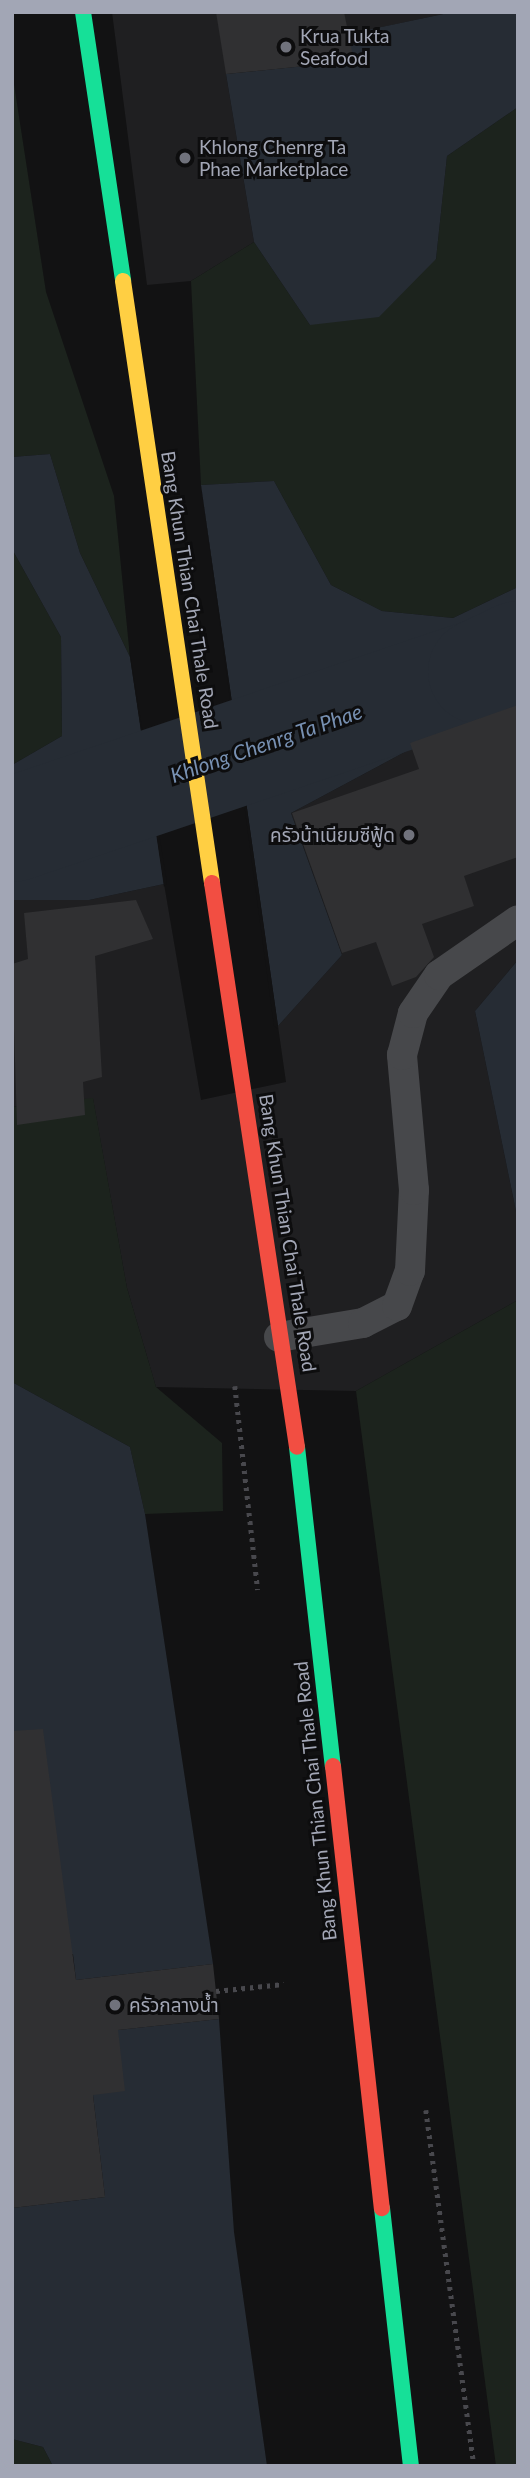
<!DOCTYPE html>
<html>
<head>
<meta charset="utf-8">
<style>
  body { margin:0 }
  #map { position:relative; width:530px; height:2478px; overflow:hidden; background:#121213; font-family:Lato,"Noto Sans Thai",sans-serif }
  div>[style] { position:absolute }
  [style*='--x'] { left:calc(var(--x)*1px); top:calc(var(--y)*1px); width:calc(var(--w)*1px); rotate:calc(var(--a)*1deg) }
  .built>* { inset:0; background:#1f1f21 }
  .green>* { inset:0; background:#1c231d }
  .water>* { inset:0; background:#262c34 }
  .pier>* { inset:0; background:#121213 }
  .river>* { height:105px; margin:-52.5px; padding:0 52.5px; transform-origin:52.5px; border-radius:52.5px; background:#262c34 }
  .building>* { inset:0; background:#303032 }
  .path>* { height:4.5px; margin-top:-2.25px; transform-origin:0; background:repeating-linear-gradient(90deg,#48484d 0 3.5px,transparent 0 8.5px) }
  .lane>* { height:30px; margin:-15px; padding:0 15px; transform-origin:15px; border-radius:15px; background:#47484b }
  .fast>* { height:16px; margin:-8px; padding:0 8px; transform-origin:8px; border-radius:8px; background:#16e098 }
  .slow>* { height:16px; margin:-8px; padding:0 8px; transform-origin:8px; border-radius:8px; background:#ffcf43 }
  .jam>* { height:16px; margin:-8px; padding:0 8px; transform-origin:8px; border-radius:8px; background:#f24e42 }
  .dots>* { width:19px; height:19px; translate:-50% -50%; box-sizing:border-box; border:4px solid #0d0d0e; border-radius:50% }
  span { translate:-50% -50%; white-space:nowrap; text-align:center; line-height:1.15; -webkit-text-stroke:6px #0d0d0e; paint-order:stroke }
  .poi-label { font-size:19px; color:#a2a6b5 }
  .left { translate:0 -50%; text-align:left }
  .right { translate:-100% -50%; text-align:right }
  .street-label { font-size:19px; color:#a2a6b5 }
  .water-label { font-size:21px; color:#7790b2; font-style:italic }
  .frame { position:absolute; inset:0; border:14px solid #a2a6b5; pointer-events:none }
</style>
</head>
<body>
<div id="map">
  <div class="built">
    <div style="clip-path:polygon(112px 12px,453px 12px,349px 34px,226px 74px,254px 242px,191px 281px,147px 285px)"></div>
    <div style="clip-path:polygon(518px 706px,518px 960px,475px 1011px,518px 1221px,518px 1300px,356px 1391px,156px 1387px,127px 1288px,93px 1099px,12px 1107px,12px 900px,89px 900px,164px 884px,201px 1100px,286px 1082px,278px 1026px,342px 955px,291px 813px,416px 746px)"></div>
  </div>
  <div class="green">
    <div style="clip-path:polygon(12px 71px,46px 292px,114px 496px,130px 657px,80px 553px,50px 454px,12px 457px)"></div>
    <div style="clip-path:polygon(518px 107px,518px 587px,453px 618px,382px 611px,331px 585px,274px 481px,201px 485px,191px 281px,254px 242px,310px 325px,436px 259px,447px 156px)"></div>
    <div style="clip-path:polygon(12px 549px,61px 637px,62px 736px,12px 765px)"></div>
    <div style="clip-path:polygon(93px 1098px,127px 1288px,156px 1387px,222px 1443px,223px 1511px,145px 1514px,130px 1447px,12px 1382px,12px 1107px)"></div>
    <div style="clip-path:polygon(518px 1300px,518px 2466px,496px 2466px,356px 1391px)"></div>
    <div style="clip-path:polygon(12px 2439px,43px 2447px,53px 2466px,12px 2466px)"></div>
  </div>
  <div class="water">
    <div style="clip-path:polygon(453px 12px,518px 12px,518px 107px,447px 156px,436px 259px,379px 317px,310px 325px,254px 242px,226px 74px,353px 61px,348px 34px)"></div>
    <div style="clip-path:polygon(50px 454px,80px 553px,130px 657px,164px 884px,89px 900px,12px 900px,12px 765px,62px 736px,61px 637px,12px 549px,12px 457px)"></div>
    <div style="clip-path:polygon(274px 481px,331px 585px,382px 611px,453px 618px,518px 587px,518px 706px,416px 746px,291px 813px,342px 955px,278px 1026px,201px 485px)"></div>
    <div style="clip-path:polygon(518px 960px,518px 1221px,475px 1011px)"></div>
    <div style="clip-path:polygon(12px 1382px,130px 1447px,145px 1514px,213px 1964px,76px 1980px,73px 1954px,36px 1959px,12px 1791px)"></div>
    <div style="clip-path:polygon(219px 2019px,234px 2232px,267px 2466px,53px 2466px,43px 2447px,12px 2439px,12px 2208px,105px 2197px,93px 2095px,118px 2030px)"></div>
  </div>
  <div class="pier">
    <div style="clip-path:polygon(201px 485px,278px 1026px,278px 1029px,274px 1026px)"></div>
    <div style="clip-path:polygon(129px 647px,167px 883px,164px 887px,130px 657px)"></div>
  </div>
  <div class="river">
    <div style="--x:12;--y:829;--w:494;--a:-18.7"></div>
    <div style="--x:480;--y:671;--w:42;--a:-25.3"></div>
  </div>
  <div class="building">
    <div style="clip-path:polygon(216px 12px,344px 12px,354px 61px,226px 74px)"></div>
    <div style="clip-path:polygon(518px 705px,518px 857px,464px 876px,474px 906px,422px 924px,434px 957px,416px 977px,392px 986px,376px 942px,342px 953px,292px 813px,419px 769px,410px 743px)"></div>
    <div style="clip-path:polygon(136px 900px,153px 939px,95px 956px,102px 1077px,83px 1082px,85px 1115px,17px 1125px,12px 964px,28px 959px,24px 913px)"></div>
    <div style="clip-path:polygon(43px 1729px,76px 1980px,213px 1964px,219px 2019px,118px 2030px,125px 2091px,93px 2095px,105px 2197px,12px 2208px,12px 1731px)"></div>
  </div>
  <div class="path">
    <div style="--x:235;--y:1386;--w:205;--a:83.6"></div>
    <div style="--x:216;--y:1991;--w:68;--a:-5.9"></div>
    <div style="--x:426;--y:2110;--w:359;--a:82.3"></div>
  </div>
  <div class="lane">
    <div style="--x:279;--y:1337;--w:85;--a:-9.5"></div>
    <div style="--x:363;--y:1323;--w:38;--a:-27"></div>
    <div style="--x:397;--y:1306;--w:37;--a:-70"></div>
    <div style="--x:410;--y:1271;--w:81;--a:-87.2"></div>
    <div style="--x:414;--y:1190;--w:136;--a:-95.1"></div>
    <div style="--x:402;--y:1055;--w:43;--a:-75.3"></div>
    <div style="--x:413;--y:1013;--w:46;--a:-55.6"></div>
    <div style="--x:439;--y:975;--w:96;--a:-34.8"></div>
  </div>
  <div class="fast">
    <div style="--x:83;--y:12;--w:272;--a:81.5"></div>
    <div style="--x:297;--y:1447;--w:321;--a:83.6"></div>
    <div style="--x:382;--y:2208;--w:260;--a:83.6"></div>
  </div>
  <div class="slow">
    <div style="--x:123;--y:281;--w:609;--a:81.59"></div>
  </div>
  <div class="jam">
    <div style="--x:212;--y:883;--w:570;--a:81.43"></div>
    <div style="--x:333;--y:1766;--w:445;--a:83.7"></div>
  </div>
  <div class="dots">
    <div style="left:286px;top:47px;background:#70727c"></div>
    <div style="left:185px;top:158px;background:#70727c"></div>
    <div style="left:409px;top:835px;background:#70727c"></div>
    <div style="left:115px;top:2005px;background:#70727c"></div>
  </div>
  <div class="poi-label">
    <span class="left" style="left:300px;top:47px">Krua Tukta<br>Seafood</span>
    <span class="left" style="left:199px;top:158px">Khlong Chenrg Ta<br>Phae Marketplace</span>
    <span class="right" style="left:395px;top:835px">ครัวน้าเนียมซีฟู้ด</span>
    <span class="left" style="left:129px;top:2005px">ครัวกลางน้ำ</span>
  </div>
  <div class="street-label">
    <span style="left:190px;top:590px;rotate:81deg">Bang Khun Thian Chai Thale Road</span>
    <span style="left:288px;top:1233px;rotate:81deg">Bang Khun Thian Chai Thale Road</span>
    <span style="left:315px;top:1801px;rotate:-96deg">Bang Khun Thian Chai Thale Road</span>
  </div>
  <div class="water-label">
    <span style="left:266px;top:743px;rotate:-19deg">Khlong Chenrg Ta Phae</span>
  </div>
  <div class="frame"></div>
</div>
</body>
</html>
